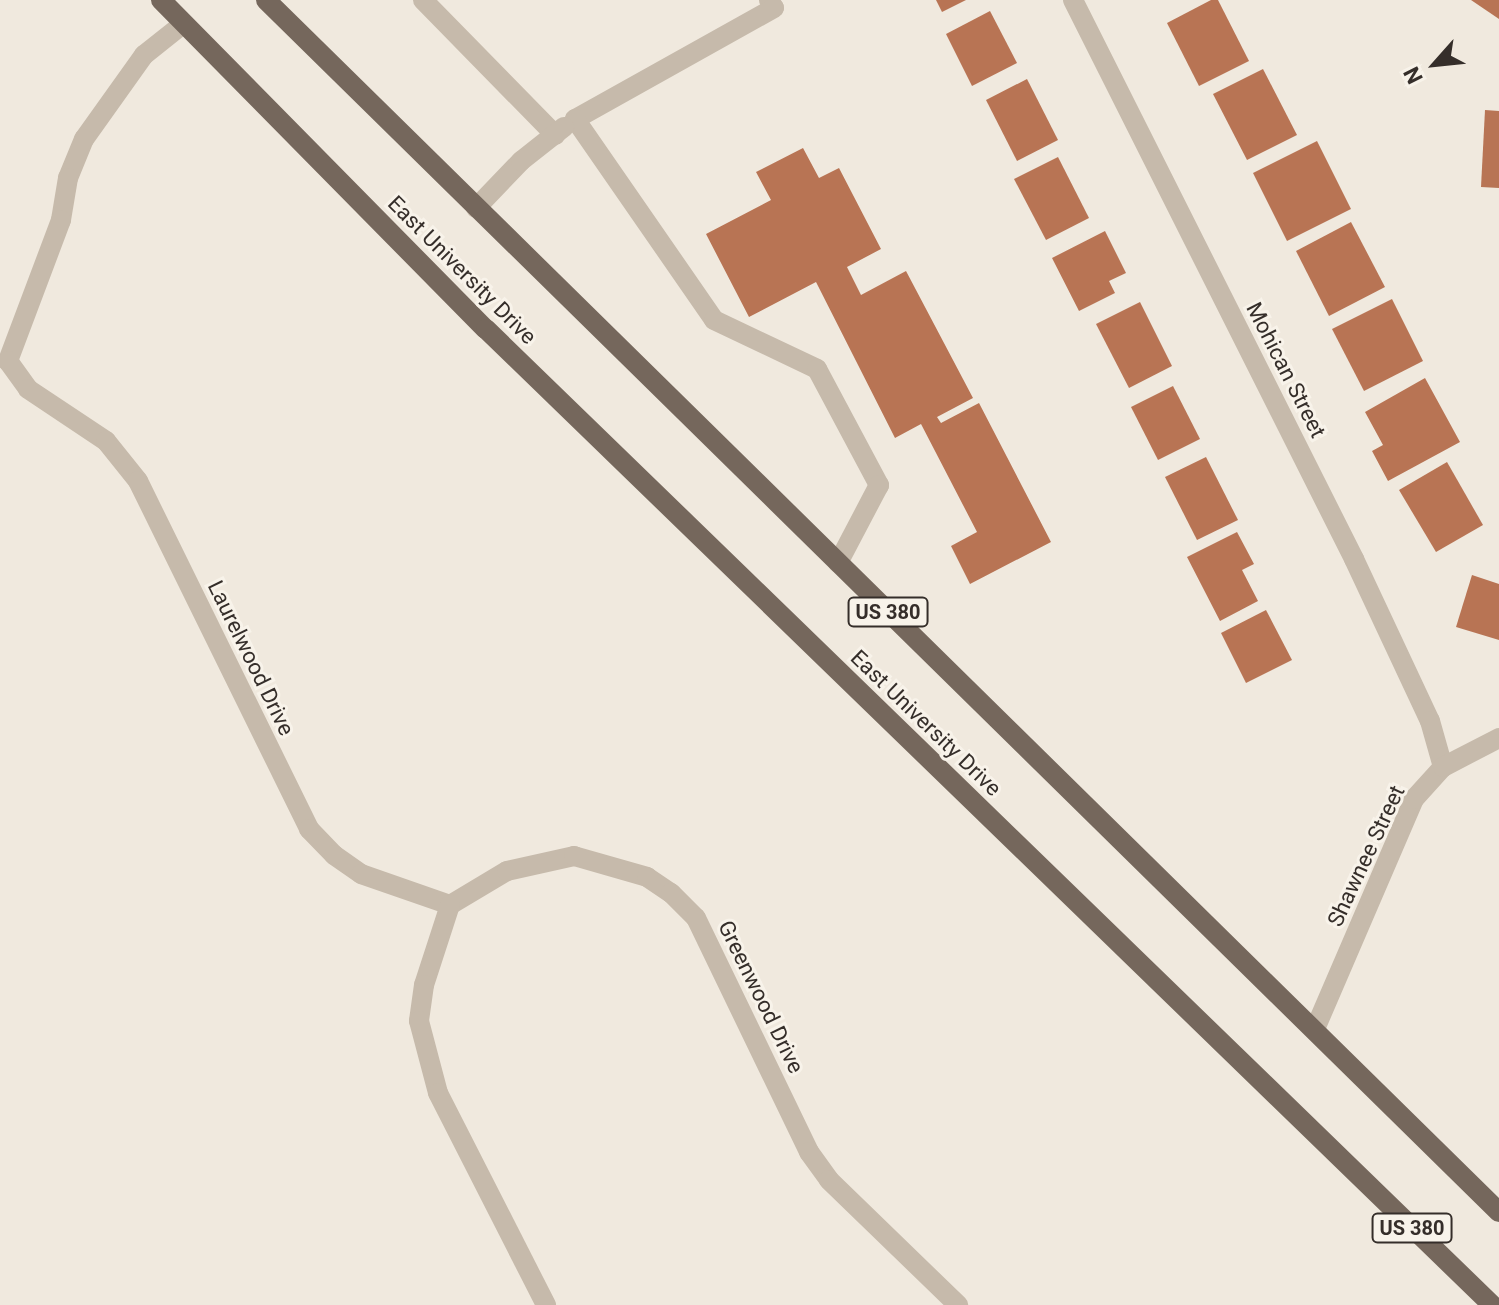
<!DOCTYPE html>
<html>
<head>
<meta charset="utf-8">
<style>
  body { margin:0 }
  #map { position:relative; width:1499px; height:1305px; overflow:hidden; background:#f0e9de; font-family:Roboto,sans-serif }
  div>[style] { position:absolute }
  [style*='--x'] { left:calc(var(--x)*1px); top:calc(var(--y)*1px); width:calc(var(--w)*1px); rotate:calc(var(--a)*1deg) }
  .building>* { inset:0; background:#b87454 }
  .minor>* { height:20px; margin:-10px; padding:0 10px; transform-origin:10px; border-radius:10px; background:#c6baab }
  .major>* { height:20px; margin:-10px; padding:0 10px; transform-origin:10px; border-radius:10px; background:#75675c }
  span { translate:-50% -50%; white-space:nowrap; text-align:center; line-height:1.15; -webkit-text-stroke:6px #f8f3ea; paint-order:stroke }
  .shield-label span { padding:2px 6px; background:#f8f3ea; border:2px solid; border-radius:6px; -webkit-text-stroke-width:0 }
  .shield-label { font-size:20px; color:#352e2a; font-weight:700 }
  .street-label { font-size:22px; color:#352e2a }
  .north { position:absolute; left:1395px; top:24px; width:80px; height:80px; -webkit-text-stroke:6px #f8f3ea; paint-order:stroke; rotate:243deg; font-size:22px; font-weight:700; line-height:32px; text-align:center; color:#352e2a }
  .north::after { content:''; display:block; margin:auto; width:28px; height:36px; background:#352e2a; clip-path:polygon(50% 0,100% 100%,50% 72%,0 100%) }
</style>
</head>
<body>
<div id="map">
  <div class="building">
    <div style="clip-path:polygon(936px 0,966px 0,942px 12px)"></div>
    <div style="clip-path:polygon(1211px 0,1218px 0,1249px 61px,1199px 86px,1167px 23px)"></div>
    <div style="clip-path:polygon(1471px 0,1499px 0,1499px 19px)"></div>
    <div style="clip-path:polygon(990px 11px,1017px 63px,972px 86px,946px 34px)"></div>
    <div style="clip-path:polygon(1263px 69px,1297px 135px,1247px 160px,1213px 94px)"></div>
    <div style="clip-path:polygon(1027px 79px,1058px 140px,1017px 161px,986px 100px)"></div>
    <div style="clip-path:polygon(1485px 110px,1499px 111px,1499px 188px,1481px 187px)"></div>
    <div style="clip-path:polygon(1317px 141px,1351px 209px,1287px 241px,1253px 173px)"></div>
    <div style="clip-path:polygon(803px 148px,819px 178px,839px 168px,881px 249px,847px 267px,861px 295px,906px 271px,973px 398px,937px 417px,941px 423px,979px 403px,1051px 542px,970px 584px,951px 546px,977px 532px,921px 424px,895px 438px,816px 282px,749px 317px,706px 234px,771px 200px,756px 172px)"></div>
    <div style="clip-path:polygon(1058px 157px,1089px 218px,1046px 240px,1014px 179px)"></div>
    <div style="clip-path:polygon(1351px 222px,1385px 287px,1329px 316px,1296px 251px)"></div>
    <div style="clip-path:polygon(1105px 231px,1126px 273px,1109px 281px,1115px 293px,1079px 311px,1052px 258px)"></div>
    <div style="clip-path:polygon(1392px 299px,1423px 361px,1364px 391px,1332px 329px)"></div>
    <div style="clip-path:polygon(1140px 302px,1172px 366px,1129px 388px,1096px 324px)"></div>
    <div style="clip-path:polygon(1425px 378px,1460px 442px,1388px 481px,1372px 451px,1383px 445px,1365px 412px)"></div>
    <div style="clip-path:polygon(1173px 386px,1200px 439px,1158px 460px,1131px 407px)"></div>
    <div style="clip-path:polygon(1206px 457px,1238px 520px,1197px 540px,1165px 477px)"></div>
    <div style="clip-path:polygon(1447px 462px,1483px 525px,1436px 552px,1399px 490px)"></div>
    <div style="clip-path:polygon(1237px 532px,1254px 564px,1242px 570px,1258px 601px,1220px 621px,1187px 557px)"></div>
    <div style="clip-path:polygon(1472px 575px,1499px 584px,1499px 640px,1456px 627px)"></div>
    <div style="clip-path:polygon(1266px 610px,1292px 660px,1246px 683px,1221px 633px)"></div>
  </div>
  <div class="minor">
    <div style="--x:423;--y:0;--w:189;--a:45.6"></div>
    <div style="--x:769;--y:0;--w:9;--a:58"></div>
    <div style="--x:774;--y:8;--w:228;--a:150.8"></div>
    <div style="--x:575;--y:119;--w:244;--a:55.3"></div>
    <div style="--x:714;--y:320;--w:114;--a:25.4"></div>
    <div style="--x:817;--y:369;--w:132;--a:61.9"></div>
    <div style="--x:879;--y:485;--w:88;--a:117.7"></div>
    <div style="--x:1073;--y:0;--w:626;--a:63.31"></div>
    <div style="--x:1354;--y:559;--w:179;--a:64.9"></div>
    <div style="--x:1430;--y:721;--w:48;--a:74.2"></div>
    <div style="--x:183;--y:24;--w:50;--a:141.5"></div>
    <div style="--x:144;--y:55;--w:103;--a:125.5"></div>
    <div style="--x:84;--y:139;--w:42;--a:112.3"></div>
    <div style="--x:68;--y:178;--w:43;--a:99.5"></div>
    <div style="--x:61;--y:220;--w:151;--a:110.6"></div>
    <div style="--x:8;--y:361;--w:34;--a:54"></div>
    <div style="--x:28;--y:389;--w:94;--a:33.7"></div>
    <div style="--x:106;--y:441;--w:51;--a:51.3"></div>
    <div style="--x:138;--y:481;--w:388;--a:63.8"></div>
    <div style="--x:309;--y:829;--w:36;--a:46"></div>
    <div style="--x:334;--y:855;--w:33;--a:35"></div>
    <div style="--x:361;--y:874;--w:94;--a:19.2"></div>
    <div style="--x:476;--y:208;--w:65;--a:-46.2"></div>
    <div style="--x:521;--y:161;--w:55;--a:-38.3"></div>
    <div style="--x:450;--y:905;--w:66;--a:-30.8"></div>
    <div style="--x:507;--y:871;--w:69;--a:-12.6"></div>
    <div style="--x:574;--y:856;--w:76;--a:16"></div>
    <div style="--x:647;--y:877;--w:29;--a:34"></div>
    <div style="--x:671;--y:893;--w:35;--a:45"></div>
    <div style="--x:696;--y:918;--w:260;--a:64.2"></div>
    <div style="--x:809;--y:1152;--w:34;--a:54"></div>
    <div style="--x:829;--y:1180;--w:180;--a:44.1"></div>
    <div style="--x:450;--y:905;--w:84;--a:108"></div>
    <div style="--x:424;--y:985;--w:36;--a:98"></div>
    <div style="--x:419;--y:1021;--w:74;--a:75.2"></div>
    <div style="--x:438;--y:1093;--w:238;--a:63"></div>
    <div style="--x:1315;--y:1029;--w:250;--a:-66.7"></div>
    <div style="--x:1414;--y:799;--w:43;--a:-47.8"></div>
    <div style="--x:1443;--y:767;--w:63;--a:-27.4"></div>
  </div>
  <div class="major">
    <div style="--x:161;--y:0;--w:462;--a:45.4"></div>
    <div style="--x:486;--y:329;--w:1402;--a:44.13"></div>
    <div style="--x:266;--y:0;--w:1729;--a:44.51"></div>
  </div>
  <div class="shield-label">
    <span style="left:888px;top:612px">US 380</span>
    <span style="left:1412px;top:1228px">US 380</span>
  </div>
  <div class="street-label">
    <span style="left:462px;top:270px;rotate:45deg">East University Drive</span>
    <span style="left:1286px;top:370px;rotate:63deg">Mohican Street</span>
    <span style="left:251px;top:658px;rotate:64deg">Laurelwood Drive</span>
    <span style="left:926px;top:723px;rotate:44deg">East University Drive</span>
    <span style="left:1366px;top:856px;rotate:-65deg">Shawnee Street</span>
    <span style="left:761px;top:997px;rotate:64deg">Greenwood Drive</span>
  </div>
  <div class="north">N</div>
</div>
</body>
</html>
